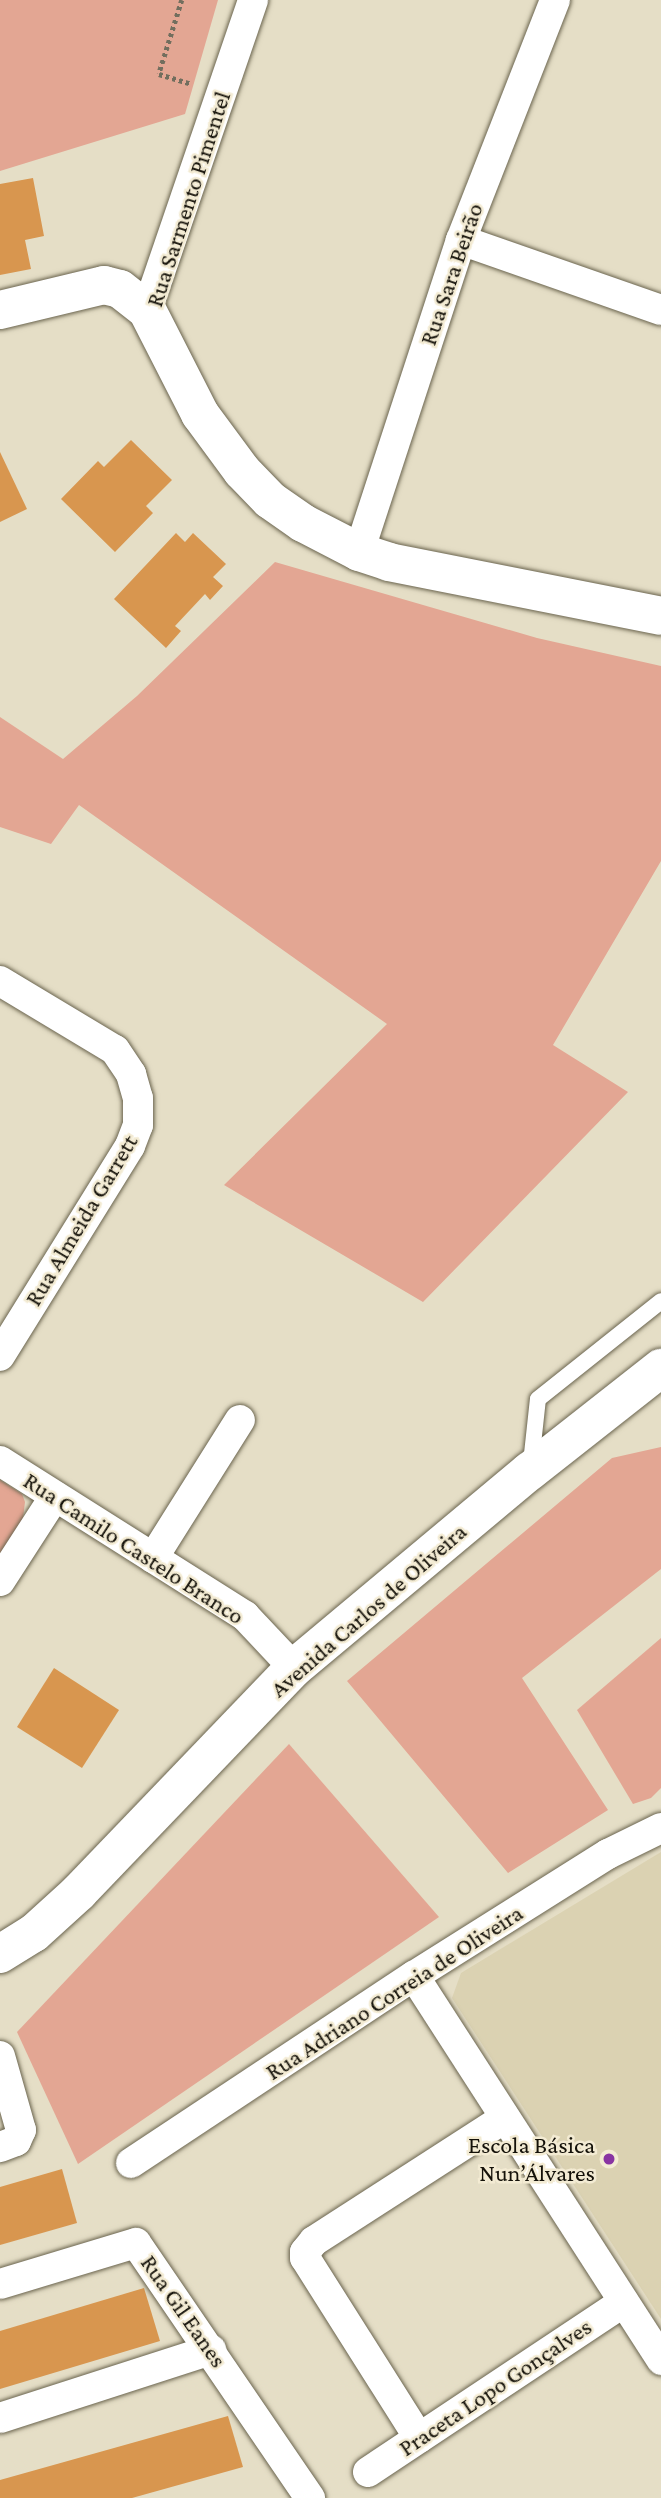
<!DOCTYPE html>
<html>
<head>
<meta charset="utf-8">
<style>
  body { margin:0 }
  #map { position:relative; width:661px; height:2498px; overflow:hidden; background:#e5dec6; font-family:"Crimson Pro",serif }
  div>[style] { position:absolute }
  [style*='--x'] { left:calc(var(--x)*1px); top:calc(var(--y)*1px); width:calc(var(--w)*1px); rotate:calc(var(--a)*1deg) }
  .built>* { inset:0; background:#dbd2b2 }
  .green>* { inset:0; background:#e3a693 }
  .building>* { inset:0; background:#d8964f }
  .path>* { height:4.5px; margin-top:-2.25px; transform-origin:0; background:repeating-linear-gradient(90deg,#726e5e 0 3.5px,transparent 0 7px) }
  .roads { filter:drop-shadow(0 0 2px #6a644e) drop-shadow(0 0 2px #6a644e) }
  .service>* { height:16px; margin:-8px; padding:0 8px; transform-origin:8px; border-radius:8px; background:#fff }
  .minor>* { height:30px; margin:-15px; padding:0 15px; transform-origin:15px; border-radius:15px; background:#fff }
  .tertiary>* { height:38px; margin:-19px; padding:0 19px; transform-origin:19px; border-radius:19px; background:#fff }
  .secondary>* { height:38px; margin:-19px; padding:0 19px; transform-origin:19px; border-radius:19px; background:#fff }
  .dots>* { width:19px; height:19px; translate:-50% -50%; box-sizing:border-box; border:4px solid #f3ebd3; border-radius:50% }
  span { translate:-50% -50%; white-space:nowrap; text-align:center; line-height:1.15; -webkit-text-stroke:5px #f3ebd3; paint-order:stroke }
  .street-label { font-size:24px; color:#141109 }
  .poi-label { font-size:24px; color:#141109 }
  .right { translate:-100% -50%; text-align:right }
</style>
</head>
<body>
<div id="map">
  <div class="built">
    <div style="clip-path:polygon(661px 1852px,661px 2319px,452px 1998px,461px 1973px)"></div>
  </div>
  <div class="green">
    <div style="clip-path:polygon(0 0,218px 0,185px 114px,0 171px)"></div>
    <div style="clip-path:polygon(275px 562px,537px 638px,661px 666px,661px 861px,553px 1045px,628px 1092px,423px 1302px,224px 1185px,387px 1024px,79px 805px,51px 844px,0 827px,0 717px,63px 759px,137px 696px)"></div>
    <div style="clip-path:polygon(661px 1447px,661px 1569px,522px 1678px,608px 1810px,508px 1873px,347px 1681px,612px 1458px)"></div>
    <div style="clip-path:polygon(0 1480px,22px 1494px,25px 1502px,22px 1526px,0 1559px)"></div>
    <div style="clip-path:polygon(661px 1638px,661px 1788px,651px 1798px,633px 1804px,577px 1710px)"></div>
    <div style="clip-path:polygon(289px 1744px,439px 1917px,78px 2164px,17px 2032px)"></div>
  </div>
  <div class="building">
    <div style="clip-path:polygon(33px 178px,44px 236px,25px 240px,31px 269px,0 275px,0 184px)"></div>
    <div style="clip-path:polygon(131px 440px,172px 480px,146px 506px,153px 513px,115px 552px,61px 499px,98px 461px,104px 467px)"></div>
    <div style="clip-path:polygon(0 452px,27px 509px,0 522px)"></div>
    <div style="clip-path:polygon(176px 533px,185px 542px,193px 533px,226px 564px,213px 577px,223px 586px,210px 600px,205px 594px,175px 626px,181px 631px,166px 648px,114px 599px)"></div>
    <div style="clip-path:polygon(54px 1668px,119px 1710px,82px 1768px,17px 1727px)"></div>
    <div style="clip-path:polygon(62px 2169px,77px 2223px,0 2245px,0 2187px)"></div>
    <div style="clip-path:polygon(144px 2288px,160px 2341px,0 2389px,0 2331px)"></div>
    <div style="clip-path:polygon(228px 2416px,243px 2467px,132px 2498px,0 2498px,0 2480px)"></div>
  </div>
  <div class="path">
    <div style="--x:182;--y:0;--w:77;--a:107.3"></div>
    <div style="--x:159;--y:74;--w:34;--a:17"></div>
  </div>
  <div class="roads">
    <div class="service">
      <div style="--x:531;--y:1463;--w:64;--a:-83.8"></div>
      <div style="--x:538;--y:1399;--w:157;--a:-38.5"></div>
    </div>
    <div class="minor">
      <div style="--x:461;--y:240;--w:212;--a:19.3"></div>
      <div style="--x:147;--y:310;--w:328;--a:-71.1"></div>
      <div style="--x:359;--y:552;--w:328;--a:-71.9"></div>
      <div style="--x:461;--y:240;--w:258;--a:-68.6"></div>
      <div style="--x:0;--y:981;--w:134;--a:31"></div>
      <div style="--x:115;--y:1050;--w:29;--a:56"></div>
      <div style="--x:131;--y:1074;--w:25;--a:74"></div>
      <div style="--x:138;--y:1098;--w:27;--a:90"></div>
      <div style="--x:138;--y:1125;--w:22;--a:111"></div>
      <div style="--x:130;--y:1146;--w:247;--a:121.8"></div>
      <div style="--x:0;--y:1461;--w:290;--a:32.3"></div>
      <div style="--x:245;--y:1616;--w:71;--a:46.7"></div>
      <div style="--x:153;--y:1558;--w:163;--a:-57.8"></div>
      <div style="--x:0;--y:1581;--w:101;--a:-57.1"></div>
      <div style="--x:414;--y:1976;--w:457;--a:57.2"></div>
      <div style="--x:0;--y:2056;--w:77;--a:74.2"></div>
      <div style="--x:21;--y:2130;--w:12;--a:114"></div>
      <div style="--x:16;--y:2141;--w:17;--a:159"></div>
      <div style="--x:131;--y:2163;--w:339;--a:-33.5"></div>
      <div style="--x:414;--y:1976;--w:229;--a:-32.2"></div>
      <div style="--x:608;--y:1854;--w:59;--a:-26.1"></div>
      <div style="--x:0;--y:2284;--w:142;--a:-16.8"></div>
      <div style="--x:136;--y:2243;--w:309;--a:55.7"></div>
      <div style="--x:0;--y:2418;--w:222;--a:-17.9"></div>
      <div style="--x:419;--y:2438;--w:213;--a:-122.3"></div>
      <div style="--x:305;--y:2258;--w:6;--a:-90"></div>
      <div style="--x:305;--y:2252;--w:14;--a:-51"></div>
      <div style="--x:314;--y:2241;--w:227;--a:-32.8"></div>
      <div style="--x:368;--y:2472;--w:307;--a:-33.6"></div>
    </div>
    <div class="tertiary">
      <div style="--x:0;--y:310;--w:107;--a:-13.5"></div>
      <div style="--x:104;--y:285;--w:16;--a:14"></div>
      <div style="--x:120;--y:289;--w:34;--a:38"></div>
      <div style="--x:147;--y:310;--w:117;--a:63"></div>
      <div style="--x:200;--y:414;--w:71;--a:53.6"></div>
      <div style="--x:242;--y:471;--w:40;--a:46"></div>
      <div style="--x:270;--y:500;--w:40;--a:34.9"></div>
      <div style="--x:303;--y:523;--w:63;--a:27.4"></div>
      <div style="--x:359;--y:552;--w:32;--a:18"></div>
      <div style="--x:389;--y:562;--w:277;--a:11.2"></div>
    </div>
    <div class="secondary">
      <div style="--x:0;--y:1954;--w:40;--a:-32"></div>
      <div style="--x:34;--y:1933;--w:61;--a:-42.3"></div>
      <div style="--x:79;--y:1892;--w:310;--a:-46.2"></div>
      <div style="--x:294;--y:1668;--w:307;--a:-39.9"></div>
      <div style="--x:530;--y:1471;--w:167;--a:-38.2"></div>
    </div>
  </div>
  <div class="dots">
    <div style="left:609px;top:2159px;background:#8934a2"></div>
  </div>
  <div class="street-label">
    <span style="left:188px;top:199px;rotate:-72deg">Rua Sarmento Pimentel</span>
    <span style="left:451px;top:274px;rotate:-71deg">Rua Sara Beirão</span>
    <span style="left:81px;top:1220px;rotate:-59deg">Rua Almeida Garrett</span>
    <span style="left:134px;top:1548px;rotate:33deg">Rua Camilo Castelo Branco</span>
    <span style="left:368px;top:1610px;rotate:-41deg">Avenida Carlos de Oliveira</span>
    <span style="left:394px;top:1992px;rotate:-33deg">Rua Adriano Correia de Oliveira</span>
    <span style="left:184px;top:2311px;rotate:55deg">Rua Gil Eanes</span>
    <span style="left:495px;top:2387px;rotate:-34deg">Praceta Lopo Gonçalves</span>
  </div>
  <div class="poi-label">
    <span class="right" style="left:595px;top:2159px">Escola Básica<br>Nun’Álvares</span>
  </div>
</div>
</body>
</html>
